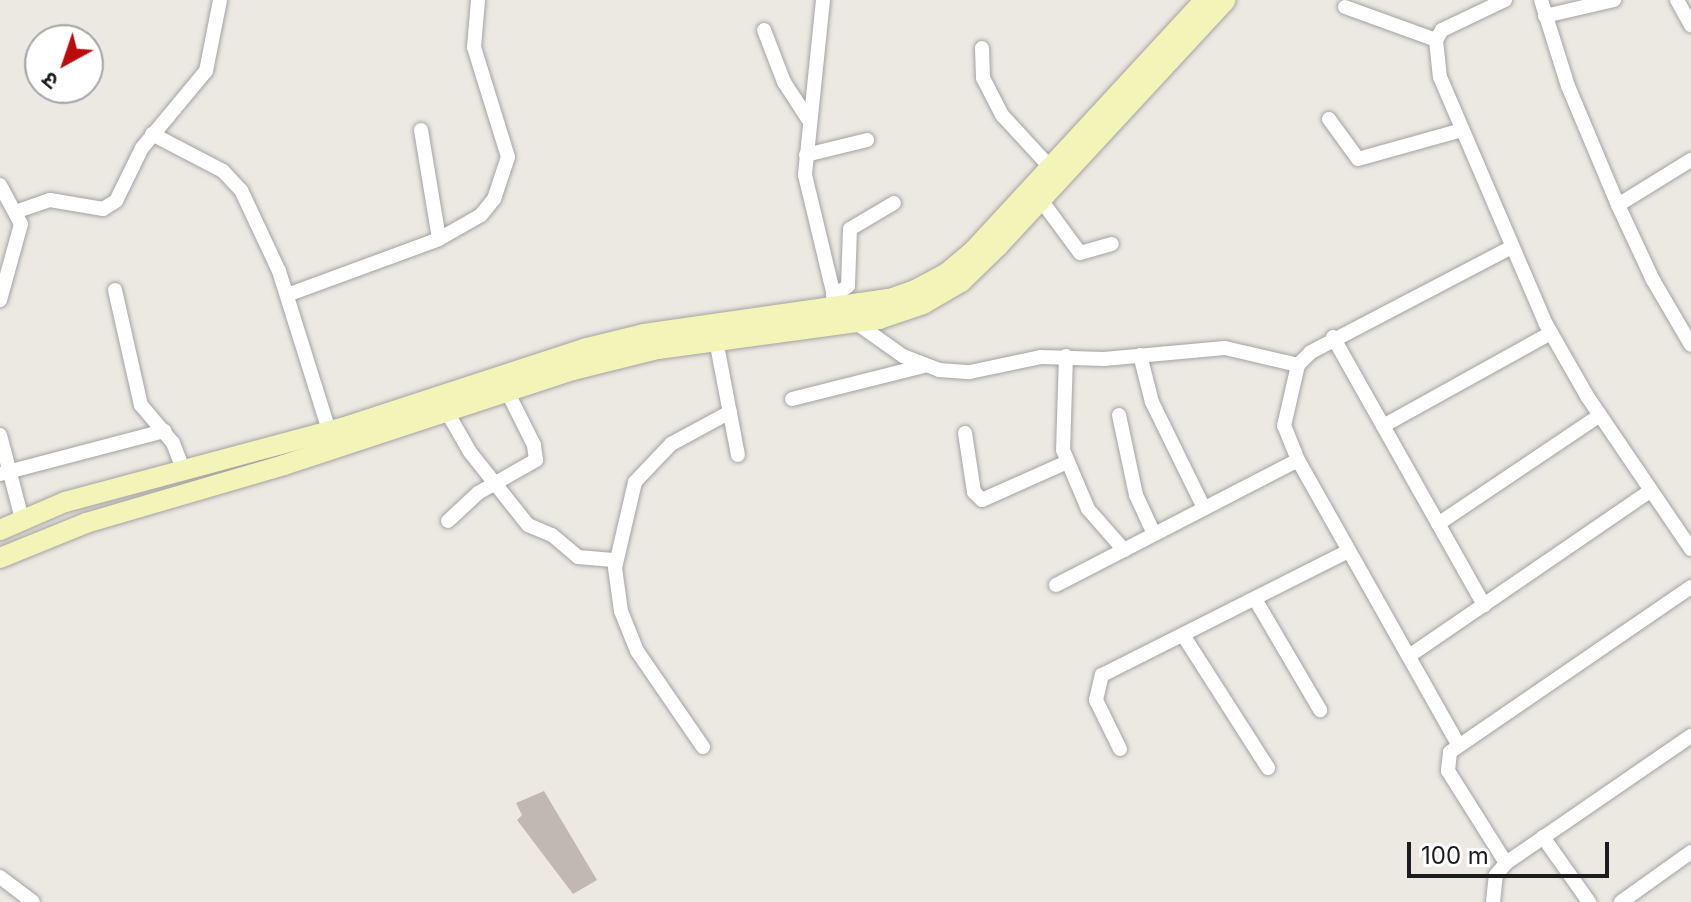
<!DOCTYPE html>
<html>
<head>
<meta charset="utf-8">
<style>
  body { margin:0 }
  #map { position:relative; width:1691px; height:902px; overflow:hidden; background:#ece9e2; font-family:Inter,"Noto Sans Devanagari",sans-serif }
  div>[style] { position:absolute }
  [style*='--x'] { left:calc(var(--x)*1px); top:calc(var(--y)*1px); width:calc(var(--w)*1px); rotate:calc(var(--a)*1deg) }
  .building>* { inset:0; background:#c1b8b1 }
  .roads { filter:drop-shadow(0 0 2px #a3a3a3) drop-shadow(0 0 2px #a3a3a3) }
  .street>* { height:14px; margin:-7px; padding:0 7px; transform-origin:7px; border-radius:7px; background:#fff }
  .secondary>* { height:20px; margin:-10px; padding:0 10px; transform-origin:10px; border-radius:10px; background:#f2f5b7 }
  span { translate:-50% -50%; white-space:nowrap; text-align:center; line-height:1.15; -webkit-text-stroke:8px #fff; paint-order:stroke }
  .north { position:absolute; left:24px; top:24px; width:80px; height:80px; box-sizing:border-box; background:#fff; border:2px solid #a4a4a4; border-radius:50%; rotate:220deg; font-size:22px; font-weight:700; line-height:32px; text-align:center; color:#1c1c1c }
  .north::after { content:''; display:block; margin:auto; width:28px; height:36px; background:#bb0c0d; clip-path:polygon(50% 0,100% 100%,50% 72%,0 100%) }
  .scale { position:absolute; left:1407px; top:842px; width:202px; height:36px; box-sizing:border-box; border:4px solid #1c1c1c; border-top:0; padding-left:10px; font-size:24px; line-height:28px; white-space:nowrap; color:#1c1c1c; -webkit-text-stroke:6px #fff; paint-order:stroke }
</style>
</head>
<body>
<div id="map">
  <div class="building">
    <div style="clip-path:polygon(544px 791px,597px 880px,573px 894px,517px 820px,522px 815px,516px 803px)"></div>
  </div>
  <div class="roads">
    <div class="street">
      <div style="--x:823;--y:0;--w:176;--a:95.9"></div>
      <div style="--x:805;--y:175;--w:141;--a:76.5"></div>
      <div style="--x:1505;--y:0;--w:70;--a:154.5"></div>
      <div style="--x:1442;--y:30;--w:12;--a:121"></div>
      <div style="--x:1436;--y:40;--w:37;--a:84"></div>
      <div style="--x:1440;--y:77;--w:269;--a:66.8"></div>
      <div style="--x:1546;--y:324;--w:83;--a:60.3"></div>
      <div style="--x:1587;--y:396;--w:185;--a:55.8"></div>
      <div style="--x:1541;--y:0;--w:90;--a:72.6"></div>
      <div style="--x:1568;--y:86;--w:129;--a:67.2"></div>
      <div style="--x:1618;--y:205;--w:83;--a:65"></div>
      <div style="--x:1653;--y:280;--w:75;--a:59.7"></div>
      <div style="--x:1677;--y:0;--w:29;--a:61"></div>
      <div style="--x:1345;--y:7;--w:97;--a:19.9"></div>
      <div style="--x:1545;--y:16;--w:71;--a:-13.1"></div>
      <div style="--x:764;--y:30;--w:56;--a:69"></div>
      <div style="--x:784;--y:82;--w:44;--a:57"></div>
      <div style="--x:982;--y:48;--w:30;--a:88"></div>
      <div style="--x:983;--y:78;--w:42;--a:62.8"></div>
      <div style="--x:1002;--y:115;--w:71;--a:47.3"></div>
      <div style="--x:1329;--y:119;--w:49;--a:54.1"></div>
      <div style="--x:1358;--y:159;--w:108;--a:-15.6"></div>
      <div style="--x:421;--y:130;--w:110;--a:80.6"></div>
      <div style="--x:152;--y:134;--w:80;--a:27.5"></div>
      <div style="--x:223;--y:171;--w:26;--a:47"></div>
      <div style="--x:241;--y:190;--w:89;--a:64.9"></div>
      <div style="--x:279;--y:271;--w:168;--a:72.6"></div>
      <div style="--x:806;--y:155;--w:63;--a:-13.8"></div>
      <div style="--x:0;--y:185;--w:44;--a:61.7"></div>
      <div style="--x:21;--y:224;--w:79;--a:105.4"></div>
      <div style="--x:1041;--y:200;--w:66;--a:53.7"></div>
      <div style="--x:1080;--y:253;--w:33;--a:-16"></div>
      <div style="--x:1618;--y:205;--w:86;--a:-31.7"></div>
      <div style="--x:18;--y:211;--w:34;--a:-19"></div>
      <div style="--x:50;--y:200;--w:54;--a:9.6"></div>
      <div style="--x:103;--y:209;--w:15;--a:-32"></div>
      <div style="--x:116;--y:201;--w:59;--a:-63.9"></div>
      <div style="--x:142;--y:148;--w:100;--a:-50.3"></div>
      <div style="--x:206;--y:71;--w:72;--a:-78.8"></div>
      <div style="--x:115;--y:290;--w:118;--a:77.3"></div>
      <div style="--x:141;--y:405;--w:50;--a:49.9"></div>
      <div style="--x:173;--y:443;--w:30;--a:69"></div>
      <div style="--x:287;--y:295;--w:162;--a:-20.2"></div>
      <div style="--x:439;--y:239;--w:48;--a:-29.7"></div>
      <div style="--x:481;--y:215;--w:21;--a:-51"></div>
      <div style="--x:494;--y:199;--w:44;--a:-71.6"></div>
      <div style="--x:508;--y:157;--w:115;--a:-107.2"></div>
      <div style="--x:474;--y:47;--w:47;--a:-85.1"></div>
      <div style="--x:833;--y:296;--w:18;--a:-34"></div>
      <div style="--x:848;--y:286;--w:57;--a:-88"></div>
      <div style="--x:850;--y:229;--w:51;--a:-30.6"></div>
      <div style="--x:855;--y:322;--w:59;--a:35.3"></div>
      <div style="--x:903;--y:356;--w:39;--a:21"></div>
      <div style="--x:939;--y:370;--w:31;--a:4"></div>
      <div style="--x:970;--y:372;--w:73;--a:-11.9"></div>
      <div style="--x:1041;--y:357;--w:63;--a:1.8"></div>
      <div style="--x:1104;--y:359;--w:121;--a:-5.2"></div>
      <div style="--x:1225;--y:348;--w:75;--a:13.1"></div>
      <div style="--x:1333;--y:337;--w:308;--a:60.6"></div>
      <div style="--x:716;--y:340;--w:117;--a:79.2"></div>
      <div style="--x:1140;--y:355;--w:49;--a:75.7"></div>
      <div style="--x:1152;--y:402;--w:118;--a:63.9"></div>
      <div style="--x:1066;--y:356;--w:94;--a:91.8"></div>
      <div style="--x:1063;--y:450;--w:64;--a:67"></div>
      <div style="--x:1088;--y:509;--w:55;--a:48.7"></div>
      <div style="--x:792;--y:399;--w:135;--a:-14.1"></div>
      <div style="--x:447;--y:412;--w:46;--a:60.1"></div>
      <div style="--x:470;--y:452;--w:93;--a:51.5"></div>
      <div style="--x:528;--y:525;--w:26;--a:23"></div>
      <div style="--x:552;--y:535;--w:34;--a:40"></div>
      <div style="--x:578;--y:557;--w:38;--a:5"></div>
      <div style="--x:1119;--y:415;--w:82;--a:78"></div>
      <div style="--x:1136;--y:495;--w:43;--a:65.2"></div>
      <div style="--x:1383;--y:426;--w:192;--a:-29"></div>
      <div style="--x:965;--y:433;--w:60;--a:81.3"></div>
      <div style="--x:974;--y:492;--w:11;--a:45"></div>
      <div style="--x:982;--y:500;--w:93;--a:-24.1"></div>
      <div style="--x:0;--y:435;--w:87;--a:75.3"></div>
      <div style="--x:0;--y:474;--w:170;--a:-14.7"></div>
      <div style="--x:448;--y:521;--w:41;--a:-43"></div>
      <div style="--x:478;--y:493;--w:67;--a:-29.6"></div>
      <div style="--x:536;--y:460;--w:15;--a:-98"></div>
      <div style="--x:534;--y:445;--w:60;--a:-116.6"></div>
      <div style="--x:1438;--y:524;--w:195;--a:-33.9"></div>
      <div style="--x:1056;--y:585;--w:272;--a:-27.3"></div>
      <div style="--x:1255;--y:599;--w:129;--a:59.6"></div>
      <div style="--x:1183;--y:635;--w:158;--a:57.4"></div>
      <div style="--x:1409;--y:656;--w:293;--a:-34.4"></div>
      <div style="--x:1458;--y:744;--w:326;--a:-119.4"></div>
      <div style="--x:1298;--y:460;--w:37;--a:-112"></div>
      <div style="--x:1284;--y:426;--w:63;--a:-77.1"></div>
      <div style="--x:1298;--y:365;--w:18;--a:-45"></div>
      <div style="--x:1311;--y:352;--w:227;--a:-27.6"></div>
      <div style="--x:703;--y:747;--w:116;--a:-124.5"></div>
      <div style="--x:637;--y:651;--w:43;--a:-111.8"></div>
      <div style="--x:621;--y:611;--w:43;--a:-97.9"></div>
      <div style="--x:615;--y:568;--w:88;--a:-76.9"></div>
      <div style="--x:635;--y:482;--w:52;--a:-46.5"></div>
      <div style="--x:671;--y:444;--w:67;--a:-28.5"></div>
      <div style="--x:1120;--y:749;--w:55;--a:-116.1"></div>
      <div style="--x:1096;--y:700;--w:26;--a:-77"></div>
      <div style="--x:1102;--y:675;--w:276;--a:-26.7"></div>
      <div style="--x:1543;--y:837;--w:80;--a:54.7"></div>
      <div style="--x:1506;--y:863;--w:109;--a:-122.2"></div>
      <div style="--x:1448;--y:771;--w:19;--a:-84"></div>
      <div style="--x:1450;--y:752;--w:292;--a:-34.4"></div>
      <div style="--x:0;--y:877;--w:41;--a:37.1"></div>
      <div style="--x:1493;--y:902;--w:27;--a:-84"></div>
      <div style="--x:1496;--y:875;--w:16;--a:-50"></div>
      <div style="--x:1506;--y:863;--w:224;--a:-34.5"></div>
      <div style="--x:1621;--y:902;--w:86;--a:-35.5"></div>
    </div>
    <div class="secondary">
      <div style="--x:0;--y:530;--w:71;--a:-23.3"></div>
      <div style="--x:65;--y:502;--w:293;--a:-15"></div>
      <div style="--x:348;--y:426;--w:251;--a:-18.1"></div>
      <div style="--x:587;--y:348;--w:59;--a:-13.8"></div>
      <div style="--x:644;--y:334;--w:252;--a:-8.2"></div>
      <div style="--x:893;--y:298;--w:23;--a:-20"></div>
      <div style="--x:915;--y:290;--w:36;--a:-28"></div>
      <div style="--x:947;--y:273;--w:35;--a:-40"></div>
      <div style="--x:974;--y:250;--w:340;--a:-47.3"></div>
      <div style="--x:0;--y:558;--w:93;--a:-22.1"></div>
      <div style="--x:86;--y:523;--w:206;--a:-16.3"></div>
      <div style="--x:284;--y:465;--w:304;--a:-18.2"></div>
      <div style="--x:573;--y:370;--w:88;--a:-13.9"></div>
      <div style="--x:658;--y:349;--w:223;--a:-7.7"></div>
      <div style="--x:879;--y:319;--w:46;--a:-18.8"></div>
      <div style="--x:923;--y:304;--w:44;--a:-30.1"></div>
      <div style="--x:961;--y:282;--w:52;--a:-44.2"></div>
      <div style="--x:998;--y:246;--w:335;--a:-47.2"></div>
    </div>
  </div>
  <div class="north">उ</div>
  <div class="scale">100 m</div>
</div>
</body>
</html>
